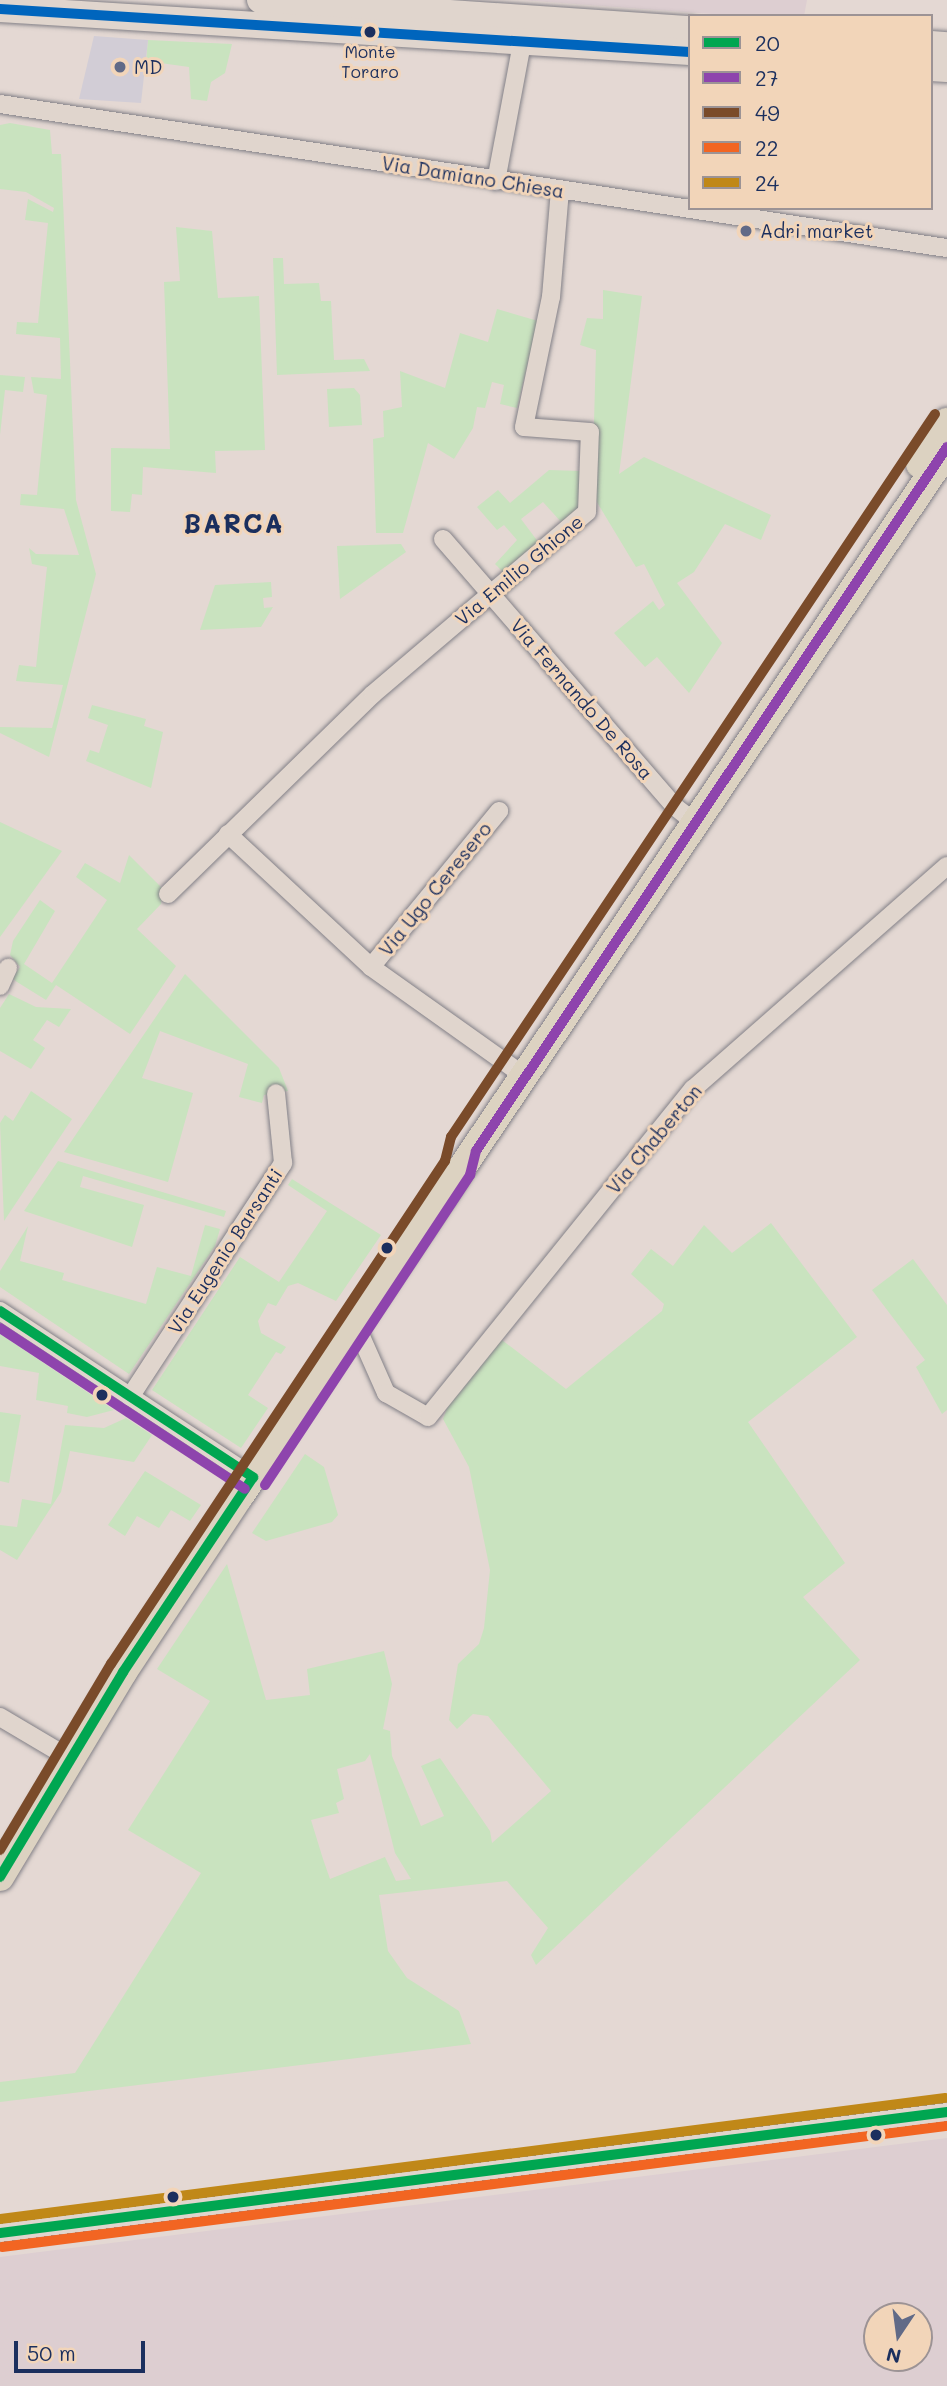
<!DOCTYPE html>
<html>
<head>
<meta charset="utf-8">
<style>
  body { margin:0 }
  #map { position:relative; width:947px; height:2386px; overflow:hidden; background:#e4d8d3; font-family:Mali,sans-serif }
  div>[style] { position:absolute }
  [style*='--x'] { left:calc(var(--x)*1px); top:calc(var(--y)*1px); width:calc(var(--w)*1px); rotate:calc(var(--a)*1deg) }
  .built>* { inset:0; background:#ddced1 }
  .green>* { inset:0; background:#c9e3bf }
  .building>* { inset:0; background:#d2cdd6 }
  .roads { filter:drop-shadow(0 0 2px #828087) drop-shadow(0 0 2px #828087) }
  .street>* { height:18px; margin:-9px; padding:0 9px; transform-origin:9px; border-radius:9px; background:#e0d5cd }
  .secondary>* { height:26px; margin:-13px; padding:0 13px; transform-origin:13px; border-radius:13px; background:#e0d5cd }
  .primary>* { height:28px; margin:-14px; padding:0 14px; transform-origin:14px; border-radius:14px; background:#dcd2c1 }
  .bus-1>* { height:10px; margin:-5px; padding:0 5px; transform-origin:5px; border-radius:5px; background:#00a651 }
  .bus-2>* { height:10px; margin:-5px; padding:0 5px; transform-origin:5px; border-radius:5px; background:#8e44ad }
  .bus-3>* { height:10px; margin:-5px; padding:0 5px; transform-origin:5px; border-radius:5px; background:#7a4b2a }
  .bus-4>* { height:10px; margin:-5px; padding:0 5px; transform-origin:5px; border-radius:5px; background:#f26522 }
  .bus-5>* { height:10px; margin:-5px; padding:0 5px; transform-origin:5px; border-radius:5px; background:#c08818 }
  .bus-6>* { height:10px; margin:-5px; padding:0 5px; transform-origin:5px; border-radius:5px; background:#0065bd }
  .dots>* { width:19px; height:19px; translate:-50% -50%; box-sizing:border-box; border:4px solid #f2d5b9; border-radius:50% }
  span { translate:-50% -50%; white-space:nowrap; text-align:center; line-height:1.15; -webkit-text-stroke:6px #f2d5b9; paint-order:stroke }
  .bus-label { font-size:17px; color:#1b2f5e }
  .poi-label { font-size:19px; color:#1b2f5e }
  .left { translate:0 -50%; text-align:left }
  .street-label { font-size:19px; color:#1b2f5e }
  .district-label { font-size:26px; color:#1b2f5e; font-weight:700; letter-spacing:2px }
  .legend { position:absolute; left:688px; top:14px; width:245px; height:196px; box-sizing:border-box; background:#f2d5b9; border:2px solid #9c9395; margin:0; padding:9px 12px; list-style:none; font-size:21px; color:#1b2f5e }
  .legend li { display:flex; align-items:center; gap:14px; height:35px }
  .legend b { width:35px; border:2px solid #9c9395 }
  .north { position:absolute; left:863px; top:2302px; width:70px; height:70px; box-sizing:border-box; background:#f2d5b9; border:2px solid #9c9395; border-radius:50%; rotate:193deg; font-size:19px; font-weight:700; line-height:28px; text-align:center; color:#1b2f5e }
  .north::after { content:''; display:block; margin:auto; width:24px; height:32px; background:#616a87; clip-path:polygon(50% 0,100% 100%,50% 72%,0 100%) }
  .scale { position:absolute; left:14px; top:2341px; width:131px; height:32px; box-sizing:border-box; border:4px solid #1b2f5e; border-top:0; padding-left:9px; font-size:21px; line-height:24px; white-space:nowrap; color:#1b2f5e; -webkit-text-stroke:5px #f2d5b9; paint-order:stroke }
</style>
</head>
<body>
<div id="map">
  <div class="built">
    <div style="clip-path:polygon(521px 0,807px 0,804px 16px,739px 16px)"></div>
    <div style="clip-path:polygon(evenodd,947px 2138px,947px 2386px,0 2386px,0 2257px,947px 2138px,919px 2316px,919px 2358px,877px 2358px,877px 2316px,919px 2316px)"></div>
  </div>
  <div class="green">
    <div style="clip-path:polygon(148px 40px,232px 44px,225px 73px,211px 82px,207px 101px,191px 99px,189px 67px,146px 61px)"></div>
    <div style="clip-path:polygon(10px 123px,50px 130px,52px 154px,61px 154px,76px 500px,96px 574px,49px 757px,0 733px,0 727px,52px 728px,63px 685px,16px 681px,19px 665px,36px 667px,47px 567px,32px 564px,29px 548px,36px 554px,79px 555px,64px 509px,20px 505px,21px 494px,37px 495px,47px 395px,34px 393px,31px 377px,61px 379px,60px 338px,16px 334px,17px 322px,38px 323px,48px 223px,25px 220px,28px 199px,53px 212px,54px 208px,26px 192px,0 189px,0 125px)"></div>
    <div style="clip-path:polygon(176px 227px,212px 231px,218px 298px,259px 296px,265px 450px,215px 451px,216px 473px,143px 467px,142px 495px,132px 494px,130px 512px,111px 511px,111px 448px,170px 449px,164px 282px,180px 281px)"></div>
    <div style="clip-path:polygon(273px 258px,283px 258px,284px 284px,319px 283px,321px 301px,331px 301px,334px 360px,364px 359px,370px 371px,277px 375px)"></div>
    <div style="clip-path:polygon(603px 290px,642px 296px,619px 474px,644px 457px,771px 515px,761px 540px,725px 524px,694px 572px,677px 583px,722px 643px,689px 693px,657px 657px,645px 667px,614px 633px,653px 601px,659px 610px,665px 605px,644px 564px,636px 567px,592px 494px,596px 350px,580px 345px,587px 318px,603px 319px)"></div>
    <div style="clip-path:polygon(497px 309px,538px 321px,517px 408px,500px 404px,504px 385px,492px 382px,485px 408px,477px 407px,473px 428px,454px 459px,428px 443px,403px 533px,376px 533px,373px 439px,384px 437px,383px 411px,402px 407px,400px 371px,445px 388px,460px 333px,488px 342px)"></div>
    <div style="clip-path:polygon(0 375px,25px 377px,23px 392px,5px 390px,0 435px)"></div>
    <div style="clip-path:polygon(354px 388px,360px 395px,362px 425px,329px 427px,327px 389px)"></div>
    <div style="clip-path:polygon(549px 470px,581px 471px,581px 509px,562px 523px,543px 502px,521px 519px,539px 543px,503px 572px,495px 564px,517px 540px,504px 525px,497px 530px,477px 507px,498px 490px,510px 503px)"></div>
    <div style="clip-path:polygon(401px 544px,406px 552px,340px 599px,337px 546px)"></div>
    <div style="clip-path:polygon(271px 582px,272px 597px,263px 598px,264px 608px,273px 607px,261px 627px,200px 630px,215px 585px)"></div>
    <div style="clip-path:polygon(92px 705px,146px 719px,144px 726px,163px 732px,151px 788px,86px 761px,90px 750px,99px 753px,108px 725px,88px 718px)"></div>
    <div style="clip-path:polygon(0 822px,62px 851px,0 937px)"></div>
    <div style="clip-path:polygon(129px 855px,163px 889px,161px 904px,137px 929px,176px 966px,130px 1034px,56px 985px,46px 1000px,17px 982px,12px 978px,20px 967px,10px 955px,13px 941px,40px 900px,55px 911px,24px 964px,52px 983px,107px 900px,76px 877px,85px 863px,120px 883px)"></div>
    <div style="clip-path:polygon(185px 974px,279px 1068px,288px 1091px,264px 1095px,262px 1103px,239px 1097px,248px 1064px,160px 1031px,142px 1078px,193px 1093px,168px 1182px,64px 1152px)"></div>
    <div style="clip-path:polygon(9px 994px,36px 1007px,71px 1009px,59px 1027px,47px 1020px,33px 1040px,45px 1048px,31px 1069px,0 1051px,0 1008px)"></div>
    <div style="clip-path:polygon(31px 1091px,72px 1119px,4px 1221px,0 1123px,5px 1115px,13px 1121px)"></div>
    <div style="clip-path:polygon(58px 1161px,226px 1211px,224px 1217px,83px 1176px,80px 1187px,144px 1205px,132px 1247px,24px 1211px)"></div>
    <div style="clip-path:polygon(292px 1179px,381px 1235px,336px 1301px,298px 1283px,288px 1286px,276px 1306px,268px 1303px,258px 1321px,261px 1333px,286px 1347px,281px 1354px,276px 1352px,248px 1395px,268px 1408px,241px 1448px,152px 1390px,240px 1257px,279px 1282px,327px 1211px,288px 1185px)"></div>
    <div style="clip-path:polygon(evenodd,771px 1223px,857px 1337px,748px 1422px,845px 1563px,803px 1597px,860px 1660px,536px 1965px,531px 1955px,548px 1928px,507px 1881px,379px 1895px,388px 1951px,407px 1978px,459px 2011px,471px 2044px,0 2102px,0 2082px,75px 2073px,201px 1873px,128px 1830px,210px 1701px,157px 1669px,227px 1564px,266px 1700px,310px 1695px,307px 1669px,384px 1651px,392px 1684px,383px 1729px,390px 1731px,392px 1756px,421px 1826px,444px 1816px,421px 1766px,440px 1758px,490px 1831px,492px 1843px,551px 1791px,488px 1716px,473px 1714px,457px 1729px,449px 1720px,458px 1664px,479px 1644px,484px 1628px,490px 1570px,469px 1467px,443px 1419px,447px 1408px,502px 1340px,566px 1389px,662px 1311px,664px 1304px,631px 1274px,651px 1249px,673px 1266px,704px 1225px,732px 1253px,771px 1223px,370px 1754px,395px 1853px,411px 1879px,396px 1881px,385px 1857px,330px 1879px,323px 1859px,311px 1820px,339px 1813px,336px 1803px,344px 1799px,337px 1769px,365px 1761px,370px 1754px)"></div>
    <div style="clip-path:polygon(205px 1225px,220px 1229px,215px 1246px,129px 1374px,0 1287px,0 1271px,28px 1226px,20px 1261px,64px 1273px,62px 1280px,146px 1304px,157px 1267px,191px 1276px)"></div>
    <div style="clip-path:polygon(913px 1259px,947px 1305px,947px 1410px,942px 1414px,916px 1367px,925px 1360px,872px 1290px)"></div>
    <div style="clip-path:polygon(0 1334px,114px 1410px,87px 1417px,67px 1413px,68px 1406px,36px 1400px,39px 1373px,0 1366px)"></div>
    <div style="clip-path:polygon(0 1412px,21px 1415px,9px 1483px,0 1481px)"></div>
    <div style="clip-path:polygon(126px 1418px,152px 1435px,134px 1462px,70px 1451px,61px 1492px,17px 1560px,0 1550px,0 1525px,17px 1527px,22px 1499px,51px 1504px,65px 1425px,104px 1428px)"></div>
    <div style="clip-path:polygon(305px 1454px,324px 1467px,338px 1515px,332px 1522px,266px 1541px,252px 1533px)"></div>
    <div style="clip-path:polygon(145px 1471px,201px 1505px,190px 1521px,171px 1510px,159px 1528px,137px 1516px,125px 1536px,108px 1525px)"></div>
  </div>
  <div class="building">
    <div style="clip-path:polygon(94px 36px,148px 40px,141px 103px,79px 99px)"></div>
  </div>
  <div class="roads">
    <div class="street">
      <div style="--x:0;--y:104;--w:958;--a:8.65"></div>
      <div style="--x:496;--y:181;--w:151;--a:-79.3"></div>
      <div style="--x:443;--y:539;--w:353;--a:49.1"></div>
      <div style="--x:674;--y:806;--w:29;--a:38"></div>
      <div style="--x:228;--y:834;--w:195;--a:42.9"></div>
      <div style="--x:371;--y:967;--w:190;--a:35.4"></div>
      <div style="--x:168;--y:894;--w:286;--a:-44.3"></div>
      <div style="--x:373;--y:694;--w:281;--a:-40.4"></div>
      <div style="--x:587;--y:512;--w:80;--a:-87.9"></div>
      <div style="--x:590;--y:432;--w:66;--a:-175.7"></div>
      <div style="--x:524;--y:427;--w:133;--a:-78.3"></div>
      <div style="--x:551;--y:297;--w:107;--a:-85.2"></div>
      <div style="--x:371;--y:967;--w:202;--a:-50.6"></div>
      <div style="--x:0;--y:986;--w:20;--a:-66"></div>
      <div style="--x:0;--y:1311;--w:303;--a:33.3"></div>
      <div style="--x:355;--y:1323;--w:77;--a:66.1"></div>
      <div style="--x:386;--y:1393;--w:48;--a:29.7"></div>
      <div style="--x:428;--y:1417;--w:422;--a:-51.1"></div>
      <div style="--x:693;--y:1089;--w:338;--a:-41.3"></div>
      <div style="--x:130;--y:1397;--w:280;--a:-56.8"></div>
      <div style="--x:283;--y:1163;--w:70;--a:-95.7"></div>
      <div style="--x:0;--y:1717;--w:80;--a:30.7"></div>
      <div style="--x:0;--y:2233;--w:955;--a:-7.28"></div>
    </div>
    <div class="secondary">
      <div style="--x:260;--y:0;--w:431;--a:3.9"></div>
      <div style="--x:0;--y:9;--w:691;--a:3.57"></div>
      <div style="--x:931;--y:44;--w:16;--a:4"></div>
      <div style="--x:931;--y:68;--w:16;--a:4"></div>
    </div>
    <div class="primary">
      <div style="--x:920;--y:464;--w:50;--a:-57.3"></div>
      <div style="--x:0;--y:1877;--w:239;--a:-59"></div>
      <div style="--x:123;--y:1672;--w:210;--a:-56.5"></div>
      <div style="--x:239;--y:1497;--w:1263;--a:-55.91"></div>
    </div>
  </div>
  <div class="bus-1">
    <div style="--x:0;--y:1311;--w:303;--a:33.3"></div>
    <div style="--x:0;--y:1877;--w:239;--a:-59"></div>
    <div style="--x:123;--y:1672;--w:234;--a:-56.3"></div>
    <div style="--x:0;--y:2233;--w:955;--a:-7.28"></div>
  </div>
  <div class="bus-2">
    <div style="--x:0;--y:1328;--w:293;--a:33.3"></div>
    <div style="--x:265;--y:1485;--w:372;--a:-56.5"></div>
    <div style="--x:470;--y:1175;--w:25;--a:-76"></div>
    <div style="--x:476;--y:1151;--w:847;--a:-56.22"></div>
  </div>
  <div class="bus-3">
    <div style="--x:0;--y:1850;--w:217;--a:-59.2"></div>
    <div style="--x:111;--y:1664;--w:604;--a:-56.42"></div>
    <div style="--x:445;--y:1161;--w:25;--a:-76"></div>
    <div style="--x:451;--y:1137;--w:870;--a:-56.2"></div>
  </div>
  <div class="bus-4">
    <div style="--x:2;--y:2247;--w:953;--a:-7.3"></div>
  </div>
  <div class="bus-5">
    <div style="--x:0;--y:2219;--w:953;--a:-7.3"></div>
  </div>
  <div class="bus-6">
    <div style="--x:0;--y:9;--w:691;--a:3.57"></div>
  </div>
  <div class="dots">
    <div style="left:370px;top:32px;background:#1b2f5e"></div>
    <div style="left:120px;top:67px;background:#616a87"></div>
    <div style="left:746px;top:231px;background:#616a87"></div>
    <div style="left:387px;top:1248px;background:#1b2f5e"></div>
    <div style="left:102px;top:1395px;background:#1b2f5e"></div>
    <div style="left:876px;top:2135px;background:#1b2f5e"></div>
    <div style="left:173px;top:2197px;background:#1b2f5e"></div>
  </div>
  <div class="bus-label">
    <span style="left:370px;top:62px">Monte<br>Toraro</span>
  </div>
  <div class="poi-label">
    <span class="left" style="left:134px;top:67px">MD</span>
    <span class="left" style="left:760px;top:231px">Adri market</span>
  </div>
  <div class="street-label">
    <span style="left:473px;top:177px;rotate:9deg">Via Damiano Chiesa</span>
    <span style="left:519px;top:570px;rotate:-40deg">Via Emilio Ghione</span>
    <span style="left:582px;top:699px;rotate:49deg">Via Fernando De Rosa</span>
    <span style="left:435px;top:889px;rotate:-51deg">Via Ugo Ceresero</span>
    <span style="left:654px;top:1139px;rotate:-50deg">Via Chaberton</span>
    <span style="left:225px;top:1251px;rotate:-57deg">Via Eugenio Barsanti</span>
  </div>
  <div class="district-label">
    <span style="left:234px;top:524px">BARCA</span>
  </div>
  <ul class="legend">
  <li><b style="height:9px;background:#00a651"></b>20</li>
  <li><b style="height:9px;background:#8e44ad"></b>27</li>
  <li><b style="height:9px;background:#7a4b2a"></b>49</li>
  <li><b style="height:9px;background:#f26522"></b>22</li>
  <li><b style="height:9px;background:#c08818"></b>24</li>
  </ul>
  <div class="north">N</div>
  <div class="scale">50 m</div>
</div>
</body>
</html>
